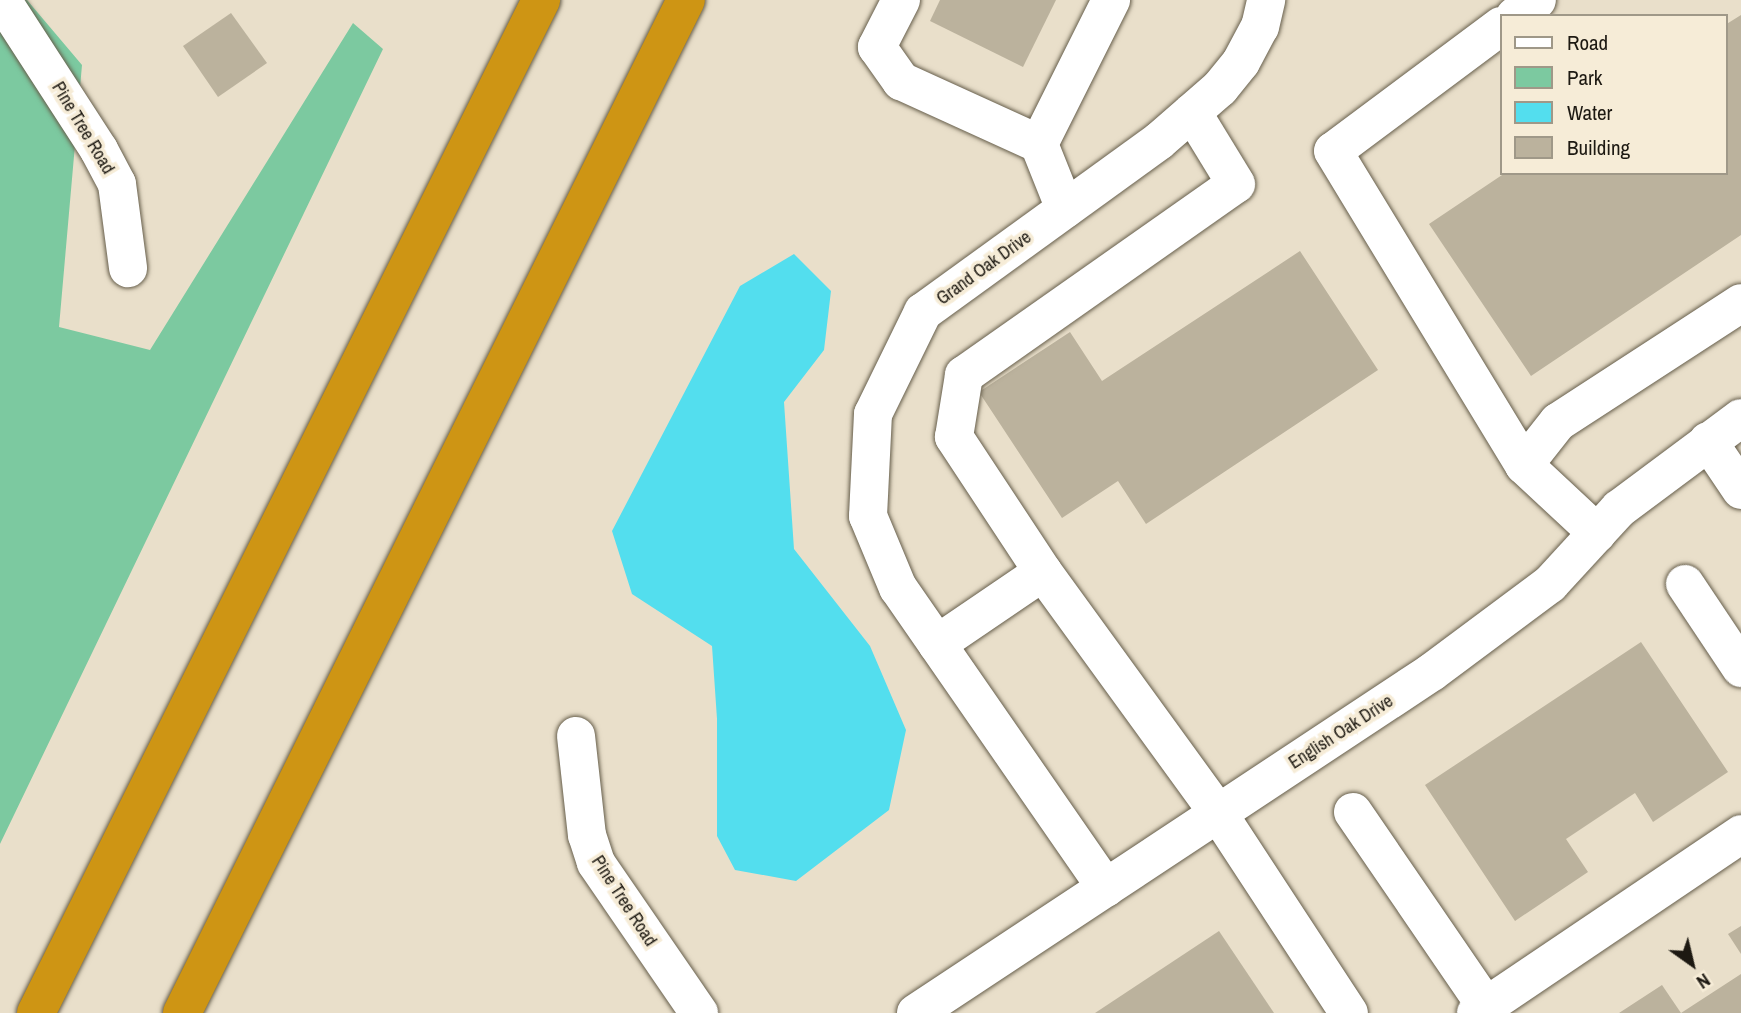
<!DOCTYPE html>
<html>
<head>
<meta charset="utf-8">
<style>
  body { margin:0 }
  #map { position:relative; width:1741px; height:1013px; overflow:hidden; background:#e9dfca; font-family:"Archivo Narrow",sans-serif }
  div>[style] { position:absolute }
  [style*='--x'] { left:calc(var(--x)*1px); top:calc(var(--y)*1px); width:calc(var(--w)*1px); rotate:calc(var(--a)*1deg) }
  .green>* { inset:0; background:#7cc9a0 }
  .water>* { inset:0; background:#53deee }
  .building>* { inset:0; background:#bbb29d }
  .roads { filter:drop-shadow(0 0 2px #665e4b) drop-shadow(0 0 2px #665e4b) }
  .minor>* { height:38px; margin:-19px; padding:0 19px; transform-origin:19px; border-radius:19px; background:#fff }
  .highway>* { height:38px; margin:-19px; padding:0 19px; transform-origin:19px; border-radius:19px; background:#ce9514 }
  span { translate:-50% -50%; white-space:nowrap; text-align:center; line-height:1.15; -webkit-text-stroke:7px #f6ecd7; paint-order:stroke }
  .street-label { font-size:18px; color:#1d1912 }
  .legend { position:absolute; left:1500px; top:14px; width:228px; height:161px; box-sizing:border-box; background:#f6ecd7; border:2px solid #9f9888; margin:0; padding:9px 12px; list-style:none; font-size:21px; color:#1d1912 }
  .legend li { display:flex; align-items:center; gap:14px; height:35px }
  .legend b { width:35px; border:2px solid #9f9888 }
  .north { position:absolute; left:1657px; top:929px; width:70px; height:70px; -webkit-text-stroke:5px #f6ecd7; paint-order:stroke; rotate:146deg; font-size:19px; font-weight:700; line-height:28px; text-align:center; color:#1d1912 }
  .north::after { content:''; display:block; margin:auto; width:24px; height:32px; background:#1d1912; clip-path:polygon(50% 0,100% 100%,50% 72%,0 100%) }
</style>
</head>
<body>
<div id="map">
  <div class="green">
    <div style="clip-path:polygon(0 0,27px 0,82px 65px,59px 327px,150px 350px,353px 23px,383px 49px,0 844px)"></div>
  </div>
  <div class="water">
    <div style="clip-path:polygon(794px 254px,831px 291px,824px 350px,784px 402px,794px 549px,870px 646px,906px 730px,889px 810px,796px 881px,735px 870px,717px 836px,717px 719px,712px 646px,632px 594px,612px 531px,740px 286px)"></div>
  </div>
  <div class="building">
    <div style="clip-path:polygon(940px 0,1056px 0,1023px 67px,930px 21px)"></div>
    <div style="clip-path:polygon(231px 13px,267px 63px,218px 97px,183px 46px)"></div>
    <div style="clip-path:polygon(1741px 15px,1741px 235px,1531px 376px,1429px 224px,1505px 173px,1725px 173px,1725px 25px)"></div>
    <div style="clip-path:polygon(1300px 251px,1378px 370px,1146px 524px,1118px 481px,1062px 518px,979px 392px,1070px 332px,1102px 381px)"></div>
    <div style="clip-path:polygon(1641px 642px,1728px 772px,1653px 822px,1635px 793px,1566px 839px,1588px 872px,1515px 921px,1425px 785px)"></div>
    <div style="clip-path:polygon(1741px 926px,1741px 954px,1728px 934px)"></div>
    <div style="clip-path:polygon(1219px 931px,1274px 1013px,1095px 1013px)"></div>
    <div style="clip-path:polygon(1741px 974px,1741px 1013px,1619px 1013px,1662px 985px,1681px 1013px)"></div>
  </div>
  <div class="roads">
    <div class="minor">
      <div style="--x:2;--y:0;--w:179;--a:57.1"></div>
      <div style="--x:99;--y:150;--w:38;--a:62"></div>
      <div style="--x:117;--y:184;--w:85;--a:82.5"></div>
      <div style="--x:901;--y:0;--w:53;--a:117.1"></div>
      <div style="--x:877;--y:47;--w:42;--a:54.8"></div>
      <div style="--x:901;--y:81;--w:152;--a:24.5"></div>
      <div style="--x:1039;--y:144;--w:70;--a:68.2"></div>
      <div style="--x:1515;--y:16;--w:27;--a:-36"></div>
      <div style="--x:1501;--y:26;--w:209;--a:143.3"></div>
      <div style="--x:1333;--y:151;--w:368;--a:58.7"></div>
      <div style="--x:1524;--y:465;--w:100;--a:43"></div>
      <div style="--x:1039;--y:144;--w:161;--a:-63.4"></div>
      <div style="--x:1708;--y:441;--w:59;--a:56"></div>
      <div style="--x:1524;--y:465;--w:55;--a:-51.7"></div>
      <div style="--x:1558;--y:422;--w:218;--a:-33"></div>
      <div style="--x:1043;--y:572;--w:162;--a:-123.4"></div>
      <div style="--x:954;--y:437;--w:63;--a:-80.8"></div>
      <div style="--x:964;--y:375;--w:332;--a:-35.1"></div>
      <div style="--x:1236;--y:184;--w:84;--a:-121.4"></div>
      <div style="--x:1685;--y:584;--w:101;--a:56.3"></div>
      <div style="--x:937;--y:644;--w:128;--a:-34.2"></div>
      <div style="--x:1043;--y:572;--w:298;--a:54"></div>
      <div style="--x:1218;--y:813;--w:239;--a:56.8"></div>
      <div style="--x:576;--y:736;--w:100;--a:83.7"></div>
      <div style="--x:587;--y:835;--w:29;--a:72"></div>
      <div style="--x:596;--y:863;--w:182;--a:55.5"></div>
      <div style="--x:1353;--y:812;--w:235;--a:55.6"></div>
      <div style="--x:1106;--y:888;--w:365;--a:-124.7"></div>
      <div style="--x:898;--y:588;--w:78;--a:-112.6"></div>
      <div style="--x:868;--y:516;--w:102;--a:-87.2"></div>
      <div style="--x:873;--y:414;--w:114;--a:-63.9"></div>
      <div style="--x:923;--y:312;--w:291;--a:-35.9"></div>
      <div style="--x:1159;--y:141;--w:81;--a:-41"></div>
      <div style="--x:1220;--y:88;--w:33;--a:-51"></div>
      <div style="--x:1241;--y:62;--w:40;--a:-62"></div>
      <div style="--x:1260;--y:27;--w:28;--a:-77"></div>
      <div style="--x:916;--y:1013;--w:618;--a:-33.46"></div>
      <div style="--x:1432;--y:672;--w:147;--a:-36.7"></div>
      <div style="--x:1550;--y:584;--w:102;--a:-47.4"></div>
      <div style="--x:1619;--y:509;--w:152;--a:-36.7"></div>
      <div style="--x:1476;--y:1013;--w:320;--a:-34"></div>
    </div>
    <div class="highway">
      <div style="--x:36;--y:1013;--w:1132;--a:-63.5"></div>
      <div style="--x:182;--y:1013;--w:1131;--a:-63.55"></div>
    </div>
  </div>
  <div class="street-label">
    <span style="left:83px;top:128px;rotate:59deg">Pine Tree Road</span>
    <span style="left:984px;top:268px;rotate:-36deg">Grand Oak Drive</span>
    <span style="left:1341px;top:732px;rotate:-33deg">English Oak Drive</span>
    <span style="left:624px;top:901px;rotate:57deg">Pine Tree Road</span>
  </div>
  <ul class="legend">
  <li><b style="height:9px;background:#fff"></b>Road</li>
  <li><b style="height:19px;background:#7cc9a0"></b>Park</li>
  <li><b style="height:19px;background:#53deee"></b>Water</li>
  <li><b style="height:19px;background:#bbb29d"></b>Building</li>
  </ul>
  <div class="north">N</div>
</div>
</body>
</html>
